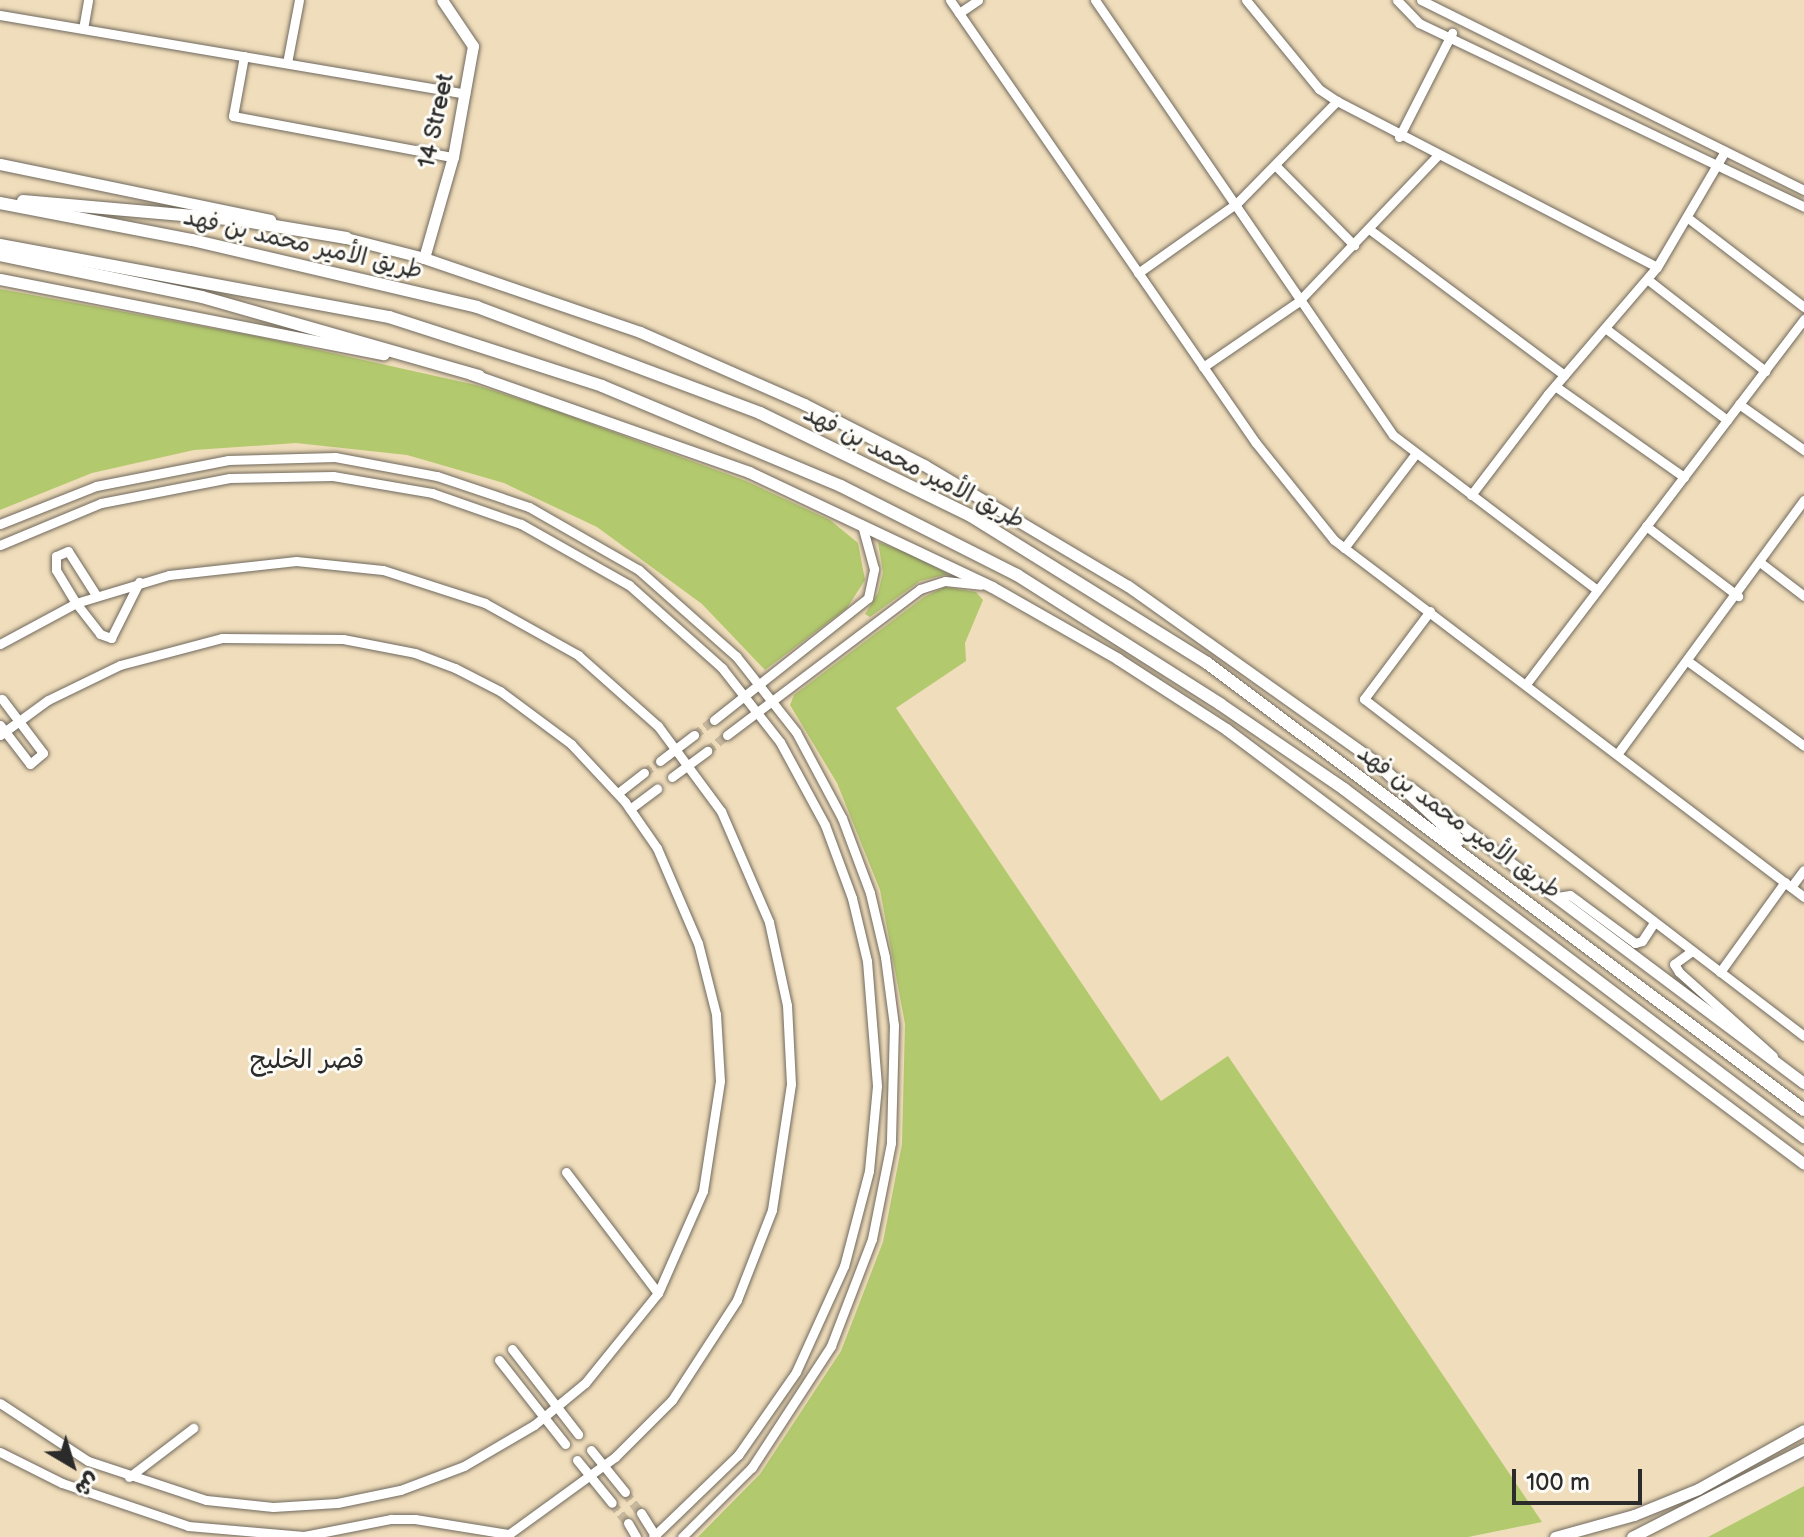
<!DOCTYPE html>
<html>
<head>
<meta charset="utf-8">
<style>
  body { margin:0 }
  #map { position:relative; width:1804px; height:1537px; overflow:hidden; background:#f0ddbb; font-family:"Balsamiq Sans","Playpen Sans Arabic",sans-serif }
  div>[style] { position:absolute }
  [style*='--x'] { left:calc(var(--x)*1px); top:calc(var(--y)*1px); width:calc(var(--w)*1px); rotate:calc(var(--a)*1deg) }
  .green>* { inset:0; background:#b3c96e }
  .minor-tunnel>* { height:9px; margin-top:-4.5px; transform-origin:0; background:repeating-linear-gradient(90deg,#c9b99e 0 9px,transparent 0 13.5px) }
  .roads { filter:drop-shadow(0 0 2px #70695d) drop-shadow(0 0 2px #70695d) }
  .minor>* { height:9px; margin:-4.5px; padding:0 4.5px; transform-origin:4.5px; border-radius:4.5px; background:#fff }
  .major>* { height:11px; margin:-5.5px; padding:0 5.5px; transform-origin:5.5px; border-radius:5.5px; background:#fff }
  .highway>* { height:12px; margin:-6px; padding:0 6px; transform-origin:6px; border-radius:6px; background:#fff }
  span { translate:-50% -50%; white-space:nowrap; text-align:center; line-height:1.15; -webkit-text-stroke:6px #fdfcf7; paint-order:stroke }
  .street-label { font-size:24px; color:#2b2b2b }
  .neighbourhood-label { font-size:26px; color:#2b2b2b }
  .north { position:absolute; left:32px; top:1425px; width:80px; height:80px; -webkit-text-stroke:6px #fdfcf7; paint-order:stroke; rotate:142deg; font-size:22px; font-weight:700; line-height:32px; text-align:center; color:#2b2b2b }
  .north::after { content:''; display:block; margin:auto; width:28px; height:36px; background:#2b2b2b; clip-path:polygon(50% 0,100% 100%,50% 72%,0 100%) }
  .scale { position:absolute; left:1512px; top:1469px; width:130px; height:36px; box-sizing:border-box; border:4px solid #2b2b2b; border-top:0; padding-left:10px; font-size:24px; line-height:28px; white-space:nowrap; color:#2b2b2b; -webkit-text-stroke:6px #fdfcf7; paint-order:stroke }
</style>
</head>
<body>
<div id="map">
  <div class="green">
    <div style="clip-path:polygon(0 289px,260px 337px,476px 385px,548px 408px,746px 481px,830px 520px,858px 543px,865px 580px,847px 608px,765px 670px,702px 604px,597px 527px,504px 483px,407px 455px,296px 443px,194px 450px,92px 473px,0 510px)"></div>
    <div style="clip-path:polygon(878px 542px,910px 554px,948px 574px,920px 581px,870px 617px,865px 614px,878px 593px,883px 572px)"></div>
    <div style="clip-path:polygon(945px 587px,976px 592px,983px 600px,965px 643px,966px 661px,896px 708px,1161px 1101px,1228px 1056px,1542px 1522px,1468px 1537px,698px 1537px,760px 1474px,841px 1351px,883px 1242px,902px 1144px,905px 1024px,880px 890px,837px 783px,790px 705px,794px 695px,924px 597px)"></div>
    <div style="clip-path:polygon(1804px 1486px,1804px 1537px,1708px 1537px)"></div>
  </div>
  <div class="minor-tunnel">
    <div style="--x:694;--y:735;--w:25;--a:-37"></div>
    <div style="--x:707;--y:751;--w:26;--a:-39"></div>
    <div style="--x:644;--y:773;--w:20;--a:-37"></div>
    <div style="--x:625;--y:1492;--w:26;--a:53"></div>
    <div style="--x:612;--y:1503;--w:26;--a:51"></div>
  </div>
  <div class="roads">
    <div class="minor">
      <div style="--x:950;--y:0;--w:538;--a:55.37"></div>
      <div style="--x:1256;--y:443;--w:124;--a:51.2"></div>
      <div style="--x:1334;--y:540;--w:590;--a:37.22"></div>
      <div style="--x:1095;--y:0;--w:527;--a:55.59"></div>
      <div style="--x:1393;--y:435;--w:256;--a:37.2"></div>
      <div style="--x:1246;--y:0;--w:115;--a:50.6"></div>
      <div style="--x:1319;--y:89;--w:22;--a:34"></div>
      <div style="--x:1337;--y:101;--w:360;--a:27.4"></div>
      <div style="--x:1397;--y:0;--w:32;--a:46"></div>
      <div style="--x:1419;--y:23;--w:427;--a:25.5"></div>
      <div style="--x:1421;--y:0;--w:428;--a:26.4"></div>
      <div style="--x:959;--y:13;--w:23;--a:-34"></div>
      <div style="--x:0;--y:15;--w:472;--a:9.6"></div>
      <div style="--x:83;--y:29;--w:29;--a:-80"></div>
      <div style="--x:244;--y:56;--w:61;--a:100.4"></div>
      <div style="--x:233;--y:116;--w:224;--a:10.6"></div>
      <div style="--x:287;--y:63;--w:64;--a:-79.2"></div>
      <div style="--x:1399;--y:137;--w:117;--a:-63"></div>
      <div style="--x:1277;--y:167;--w:110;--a:45.4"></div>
      <div style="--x:1688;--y:218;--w:146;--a:37.5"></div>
      <div style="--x:1369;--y:229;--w:244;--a:36.8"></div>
      <div style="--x:1138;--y:273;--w:121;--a:-35.3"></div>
      <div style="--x:1237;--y:203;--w:143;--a:-45.6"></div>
      <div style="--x:1647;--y:279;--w:150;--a:37.9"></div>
      <div style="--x:1605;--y:328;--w:153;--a:37"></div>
      <div style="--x:1203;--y:367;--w:115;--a:-34.4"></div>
      <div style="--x:1298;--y:302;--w:200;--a:-46.4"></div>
      <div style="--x:1555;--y:386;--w:158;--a:35.2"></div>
      <div style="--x:1739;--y:404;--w:80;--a:35.3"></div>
      <div style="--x:1471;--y:495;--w:127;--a:-52.7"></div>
      <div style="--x:1548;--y:394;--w:167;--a:-49.4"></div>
      <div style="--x:1657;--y:267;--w:134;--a:-59.6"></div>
      <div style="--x:0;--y:524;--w:103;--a:-21.6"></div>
      <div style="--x:96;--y:486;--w:135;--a:-11.1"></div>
      <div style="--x:228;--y:460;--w:107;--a:-1.6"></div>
      <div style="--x:335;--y:457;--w:104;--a:10.6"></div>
      <div style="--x:437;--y:476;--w:97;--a:18.6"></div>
      <div style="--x:529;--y:507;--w:127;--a:29.8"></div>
      <div style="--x:639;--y:570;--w:130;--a:41.6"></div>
      <div style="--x:736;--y:656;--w:97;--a:51.7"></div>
      <div style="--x:796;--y:732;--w:98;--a:61.9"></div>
      <div style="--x:842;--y:818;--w:80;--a:69.5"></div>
      <div style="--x:870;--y:893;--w:66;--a:76.8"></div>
      <div style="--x:885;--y:957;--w:69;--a:82.5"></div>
      <div style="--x:894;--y:1025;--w:118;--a:91.5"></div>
      <div style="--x:891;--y:1143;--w:98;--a:101.2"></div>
      <div style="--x:872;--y:1239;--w:115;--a:111"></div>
      <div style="--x:831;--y:1346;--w:145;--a:123.1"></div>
      <div style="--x:752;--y:1467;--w:99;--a:135"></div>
      <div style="--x:1646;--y:526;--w:116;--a:37.3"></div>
      <div style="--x:0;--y:545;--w:109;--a:-22.6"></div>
      <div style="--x:101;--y:503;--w:131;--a:-11"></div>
      <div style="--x:230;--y:478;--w:103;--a:-1.1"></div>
      <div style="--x:333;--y:476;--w:100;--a:9.7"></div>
      <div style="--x:432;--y:493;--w:94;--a:19.2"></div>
      <div style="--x:521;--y:524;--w:124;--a:29.5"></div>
      <div style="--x:629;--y:585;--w:125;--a:41.7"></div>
      <div style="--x:722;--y:668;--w:94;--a:51.9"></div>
      <div style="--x:780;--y:742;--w:94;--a:61.5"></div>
      <div style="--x:825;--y:825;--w:78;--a:69.7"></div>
      <div style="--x:852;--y:898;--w:65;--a:76.6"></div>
      <div style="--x:867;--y:961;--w:125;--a:85.4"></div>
      <div style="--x:877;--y:1086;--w:85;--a:95.4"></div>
      <div style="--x:869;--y:1171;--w:98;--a:104.7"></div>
      <div style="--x:844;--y:1266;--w:116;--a:114.4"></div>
      <div style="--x:796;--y:1372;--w:101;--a:124.9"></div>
      <div style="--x:738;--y:1455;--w:118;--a:136"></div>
      <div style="--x:1344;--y:548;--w:119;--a:-52.8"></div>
      <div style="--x:1761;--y:563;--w:54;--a:37.5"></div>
      <div style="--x:96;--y:595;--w:52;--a:-122.5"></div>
      <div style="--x:68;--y:551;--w:13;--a:157"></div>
      <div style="--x:56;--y:556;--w:14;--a:90"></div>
      <div style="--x:56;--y:570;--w:39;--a:59"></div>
      <div style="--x:76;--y:603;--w:39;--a:52"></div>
      <div style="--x:100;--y:634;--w:12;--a:20"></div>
      <div style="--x:111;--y:638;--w:63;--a:-63.4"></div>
      <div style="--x:1430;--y:611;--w:110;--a:126.9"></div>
      <div style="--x:1364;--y:699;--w:554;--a:37.45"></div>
      <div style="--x:0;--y:644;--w:86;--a:-28.3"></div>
      <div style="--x:76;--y:603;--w:97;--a:-16.8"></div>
      <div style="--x:169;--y:575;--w:128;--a:-6.3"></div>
      <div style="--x:296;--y:561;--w:87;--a:5.9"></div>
      <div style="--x:383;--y:570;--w:107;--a:17.9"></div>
      <div style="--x:485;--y:603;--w:107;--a:29.2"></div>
      <div style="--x:578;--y:655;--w:107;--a:41.6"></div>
      <div style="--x:658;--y:726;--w:106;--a:53.5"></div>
      <div style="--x:721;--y:811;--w:121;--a:66.6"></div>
      <div style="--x:769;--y:922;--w:85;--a:77.8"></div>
      <div style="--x:787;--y:1005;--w:79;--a:87.1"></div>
      <div style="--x:791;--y:1084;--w:127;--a:98.6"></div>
      <div style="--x:772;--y:1210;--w:97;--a:111.3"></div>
      <div style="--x:737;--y:1300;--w:119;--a:123"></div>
      <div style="--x:672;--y:1400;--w:81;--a:135"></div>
      <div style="--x:615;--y:1457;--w:136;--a:144"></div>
      <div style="--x:1689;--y:662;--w:142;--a:36.1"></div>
      <div style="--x:1526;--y:684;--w:459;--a:-52.7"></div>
      <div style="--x:714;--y:720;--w:196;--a:-38.4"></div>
      <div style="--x:868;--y:598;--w:30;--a:-78"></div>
      <div style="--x:874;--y:569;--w:46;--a:-105.3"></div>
      <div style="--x:0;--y:725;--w:49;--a:52.4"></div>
      <div style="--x:30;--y:764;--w:17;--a:-40"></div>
      <div style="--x:43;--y:753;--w:68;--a:-127.2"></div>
      <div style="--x:0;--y:735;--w:59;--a:-36.1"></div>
      <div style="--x:48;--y:700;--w:80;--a:-25.9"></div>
      <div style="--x:120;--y:665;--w:106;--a:-14.8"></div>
      <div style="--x:222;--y:638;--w:121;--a:0.5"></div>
      <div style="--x:343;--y:639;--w:73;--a:11"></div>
      <div style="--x:415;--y:653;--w:43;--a:20.6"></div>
      <div style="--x:455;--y:668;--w:51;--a:27.1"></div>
      <div style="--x:500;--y:691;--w:89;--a:36.7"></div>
      <div style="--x:571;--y:744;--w:79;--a:47"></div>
      <div style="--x:625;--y:802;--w:56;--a:55.2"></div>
      <div style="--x:657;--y:848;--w:103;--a:66.7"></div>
      <div style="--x:698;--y:943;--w:73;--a:75.8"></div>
      <div style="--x:716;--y:1014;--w:67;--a:86.6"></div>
      <div style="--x:720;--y:1081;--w:111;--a:98.8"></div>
      <div style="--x:703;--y:1191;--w:111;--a:113.8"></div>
      <div style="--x:658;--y:1293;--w:116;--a:129"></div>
      <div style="--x:585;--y:1383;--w:66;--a:140.5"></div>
      <div style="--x:534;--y:1425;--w:81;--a:149.6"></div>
      <div style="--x:464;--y:1466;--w:68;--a:159.4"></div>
      <div style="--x:400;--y:1490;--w:64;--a:168.3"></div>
      <div style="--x:337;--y:1503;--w:64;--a:176.4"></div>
      <div style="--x:273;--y:1507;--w:67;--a:-174"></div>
      <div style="--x:206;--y:1500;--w:124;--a:-161.7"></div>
      <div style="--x:88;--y:1461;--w:105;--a:-146.6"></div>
      <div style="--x:727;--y:735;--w:242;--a:-37.1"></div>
      <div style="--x:920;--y:589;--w:26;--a:-18"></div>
      <div style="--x:945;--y:581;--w:36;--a:6"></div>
      <div style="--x:1618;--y:753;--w:314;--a:-53.7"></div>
      <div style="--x:660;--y:761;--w:43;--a:-37.4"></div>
      <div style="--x:672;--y:777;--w:44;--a:-36.6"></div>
      <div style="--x:618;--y:793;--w:33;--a:-38"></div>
      <div style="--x:630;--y:809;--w:34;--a:-37"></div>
      <div style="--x:1791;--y:887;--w:21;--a:-53"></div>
      <div style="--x:1557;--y:897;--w:13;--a:-9"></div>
      <div style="--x:1570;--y:895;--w:81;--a:36.4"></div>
      <div style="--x:1635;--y:943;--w:7;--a:-16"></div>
      <div style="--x:1642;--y:941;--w:20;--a:-57"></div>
      <div style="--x:1692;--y:951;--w:22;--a:144"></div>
      <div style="--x:1674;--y:964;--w:9;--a:58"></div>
      <div style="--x:1679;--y:972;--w:126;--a:41.8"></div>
      <div style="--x:1720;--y:972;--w:111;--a:-54.2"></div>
      <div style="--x:566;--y:1172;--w:152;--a:52.8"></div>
      <div style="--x:512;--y:1349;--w:108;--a:52.2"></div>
      <div style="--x:499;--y:1360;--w:107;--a:51.8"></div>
      <div style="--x:591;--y:1450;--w:54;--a:51"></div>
      <div style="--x:0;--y:1452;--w:69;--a:26.6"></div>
      <div style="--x:62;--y:1483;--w:133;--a:18.8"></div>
      <div style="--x:188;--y:1526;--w:116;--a:4.9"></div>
      <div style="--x:304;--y:1536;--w:89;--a:-11.1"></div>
      <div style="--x:391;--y:1519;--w:24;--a:0"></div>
      <div style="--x:415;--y:1519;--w:94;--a:9.2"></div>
      <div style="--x:577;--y:1460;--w:55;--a:50.9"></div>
      <div style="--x:129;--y:1477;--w:81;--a:-37.4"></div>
      <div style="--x:641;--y:1513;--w:28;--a:58"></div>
      <div style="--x:628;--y:1523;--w:16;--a:60"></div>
    </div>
    <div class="major">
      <div style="--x:0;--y:164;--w:276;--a:11.7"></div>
      <div style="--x:338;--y:236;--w:89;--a:14.3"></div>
      <div style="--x:424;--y:258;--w:228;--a:18.9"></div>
      <div style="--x:640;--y:332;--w:179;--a:23.7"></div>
      <div style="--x:804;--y:404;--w:135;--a:26.9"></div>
      <div style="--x:924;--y:465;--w:237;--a:30.7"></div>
      <div style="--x:1128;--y:586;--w:314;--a:35.4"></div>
      <div style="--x:424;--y:258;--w:105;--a:-74"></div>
      <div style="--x:453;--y:157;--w:113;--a:-79.8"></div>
      <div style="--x:473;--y:46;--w:55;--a:-124"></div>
      <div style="--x:0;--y:279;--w:391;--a:11.1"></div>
      <div style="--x:471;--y:374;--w:295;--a:19.4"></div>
      <div style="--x:749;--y:472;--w:269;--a:25.3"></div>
      <div style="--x:992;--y:587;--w:145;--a:29.7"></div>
      <div style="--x:1118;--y:659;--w:129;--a:32.9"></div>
      <div style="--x:1226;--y:729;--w:723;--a:36.96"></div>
      <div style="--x:1408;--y:786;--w:495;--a:36.9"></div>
      <div style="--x:1555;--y:1537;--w:82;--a:-15.6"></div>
      <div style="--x:1634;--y:1515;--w:69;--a:-22.1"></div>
      <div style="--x:1698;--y:1489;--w:121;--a:-29.1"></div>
      <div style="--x:1632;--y:1537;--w:193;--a:-27.1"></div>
    </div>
    <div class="highway">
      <div style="--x:23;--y:201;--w:217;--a:5"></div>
      <div style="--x:239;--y:220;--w:109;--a:9.5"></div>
      <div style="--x:0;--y:203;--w:196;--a:10.9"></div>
      <div style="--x:192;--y:240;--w:293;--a:13.2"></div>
      <div style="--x:477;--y:307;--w:302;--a:20.5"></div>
      <div style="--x:760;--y:413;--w:235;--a:26"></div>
      <div style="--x:971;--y:516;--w:278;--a:31.9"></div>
      <div style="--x:1207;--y:663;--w:746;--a:36.82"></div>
      <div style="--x:0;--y:245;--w:396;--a:10.5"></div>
      <div style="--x:389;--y:317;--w:224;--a:17.9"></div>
      <div style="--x:602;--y:386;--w:259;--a:22.7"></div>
      <div style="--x:841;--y:486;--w:197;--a:26.8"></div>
      <div style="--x:1017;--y:575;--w:241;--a:32.4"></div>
      <div style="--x:1220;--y:704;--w:150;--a:34.4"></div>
      <div style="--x:1344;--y:789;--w:577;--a:37.11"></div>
      <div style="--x:0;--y:255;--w:206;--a:11.7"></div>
      <div style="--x:202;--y:297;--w:288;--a:15.9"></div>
      <div style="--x:1378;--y:764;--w:111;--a:43.2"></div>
    </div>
  </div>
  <div class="street-label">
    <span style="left:436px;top:121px;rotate:-78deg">14 Street</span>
    <span style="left:303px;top:244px;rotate:13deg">طريق الأمير محمد بن فهد</span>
    <span style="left:914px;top:467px;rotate:27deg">طريق الأمير محمد بن فهد</span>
    <span style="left:1459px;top:822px;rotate:36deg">طريق الأمير محمد بن فهد</span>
  </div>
  <div class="neighbourhood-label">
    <span style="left:307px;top:1061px">قصر الخليج</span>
  </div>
  <div class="north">ش</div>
  <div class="scale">100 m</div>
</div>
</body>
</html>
